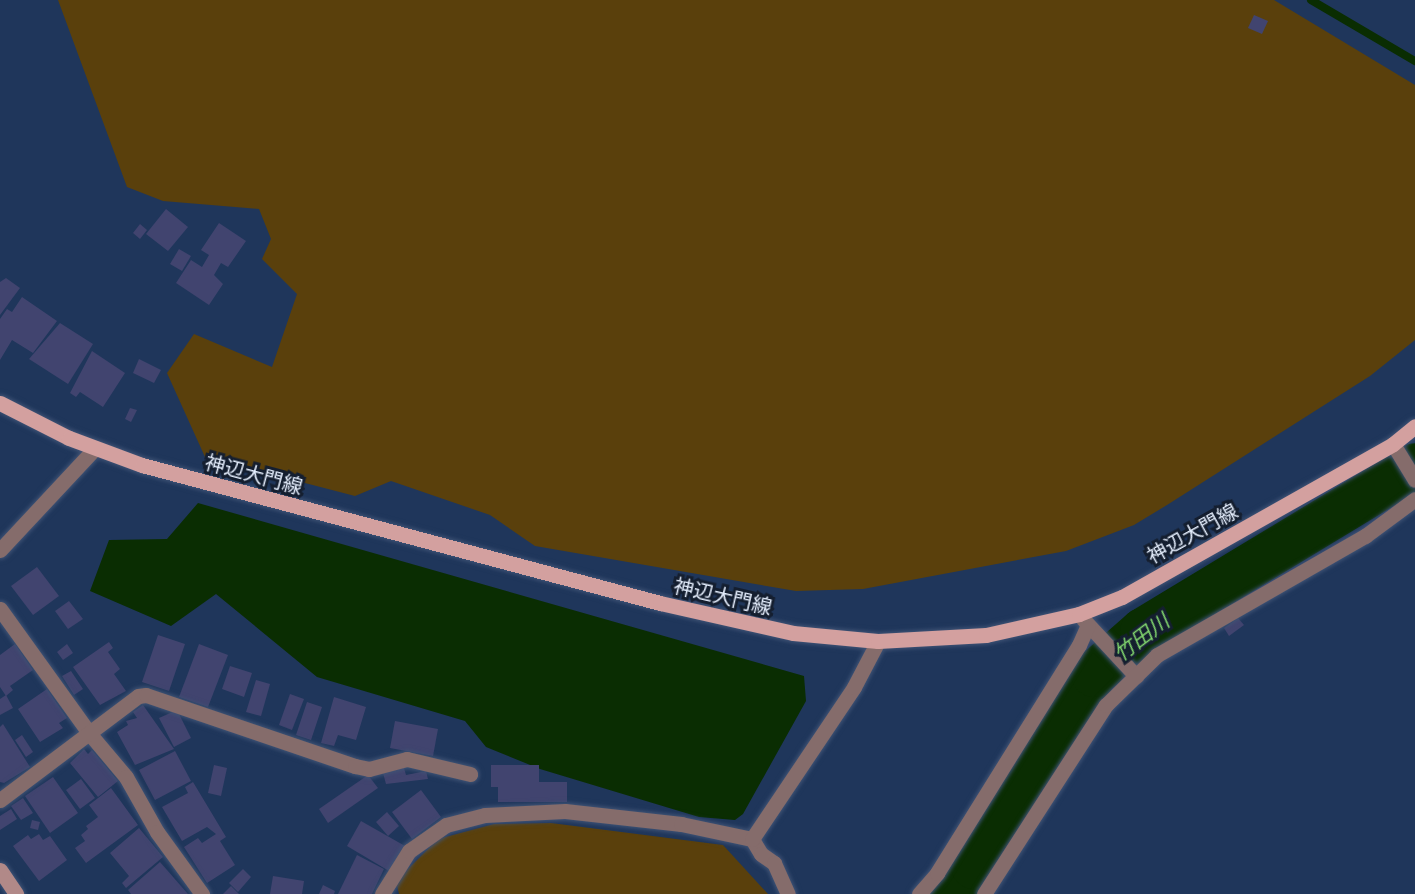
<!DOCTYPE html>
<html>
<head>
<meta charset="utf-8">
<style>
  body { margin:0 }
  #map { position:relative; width:1415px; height:894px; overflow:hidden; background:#1f365b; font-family:Barlow,"Noto Sans JP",sans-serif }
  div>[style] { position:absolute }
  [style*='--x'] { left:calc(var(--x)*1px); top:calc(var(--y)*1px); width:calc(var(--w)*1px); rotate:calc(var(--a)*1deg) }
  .green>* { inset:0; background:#5a400c }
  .water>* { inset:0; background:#0a2d02 }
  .stream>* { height:8px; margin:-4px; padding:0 4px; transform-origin:4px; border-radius:4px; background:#0a2d02 }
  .river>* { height:46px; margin:-23px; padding:0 23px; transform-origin:23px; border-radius:23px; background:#0a2d02 }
  .building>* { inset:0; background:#41446f }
  .roads { filter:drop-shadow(0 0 2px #3f5375) drop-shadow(0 0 2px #3f5375) }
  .minor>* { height:15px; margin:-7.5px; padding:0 7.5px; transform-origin:7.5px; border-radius:7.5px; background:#856c6b }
  .secondary>* { height:15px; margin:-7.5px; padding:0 7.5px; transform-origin:7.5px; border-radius:7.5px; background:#b18988 }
  .primary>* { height:15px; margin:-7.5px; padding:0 7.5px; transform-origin:7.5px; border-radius:7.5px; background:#d3a09f }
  span { translate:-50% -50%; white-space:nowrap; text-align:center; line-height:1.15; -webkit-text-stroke:6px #141e2f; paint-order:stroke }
  .street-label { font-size:20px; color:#e5eefd }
  .water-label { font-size:21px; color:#83d86f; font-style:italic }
</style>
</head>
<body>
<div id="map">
  <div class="green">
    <div style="clip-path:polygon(58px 0,1274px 0,1415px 85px,1415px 340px,1370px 376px,1167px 505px,1134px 525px,1066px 551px,863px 589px,796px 591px,535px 546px,490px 515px,391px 481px,355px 496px,205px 457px,167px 373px,194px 334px,272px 367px,297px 294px,262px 259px,271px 239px,259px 209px,163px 201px,127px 187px)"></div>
    <div style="clip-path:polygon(551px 823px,723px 845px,768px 894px,399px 894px,396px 881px,438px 839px,494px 824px)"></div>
  </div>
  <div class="water">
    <div style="clip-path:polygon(198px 503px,804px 676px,806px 701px,743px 814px,735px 820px,699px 817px,540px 769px,486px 747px,465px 721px,317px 677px,216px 594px,171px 626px,90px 591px,109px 540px,167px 539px)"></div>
  </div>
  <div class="stream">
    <div style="--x:1311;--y:0;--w:121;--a:30.4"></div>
  </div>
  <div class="river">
    <div style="--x:950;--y:894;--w:37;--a:-49"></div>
    <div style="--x:974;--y:866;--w:226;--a:-58"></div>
    <div style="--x:1094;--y:674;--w:65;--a:-41.3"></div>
    <div style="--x:1143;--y:631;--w:318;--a:-31.2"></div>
  </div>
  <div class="building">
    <div style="clip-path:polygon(1254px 15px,1268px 21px,1262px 34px,1248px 28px)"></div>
    <div style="clip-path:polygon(166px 209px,188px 227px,168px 251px,146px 234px)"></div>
    <div style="clip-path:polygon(219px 223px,246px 241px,228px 267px,221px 263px,214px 275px,223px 284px,209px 305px,176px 283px,191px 260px,202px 267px,209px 255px,201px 250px)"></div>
    <div style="clip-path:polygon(140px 224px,147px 230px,140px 239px,133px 233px)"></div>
    <div style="clip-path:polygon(179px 249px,191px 256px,182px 271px,170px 264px)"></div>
    <div style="clip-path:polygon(6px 278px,20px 288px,0 315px,0 282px)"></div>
    <div style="clip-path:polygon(22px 297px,57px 321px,33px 353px,12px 340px,0 360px,0 319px,7px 309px,12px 312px)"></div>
    <div style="clip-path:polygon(60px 323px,93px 344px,68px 384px,29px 359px)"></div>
    <div style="clip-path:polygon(92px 351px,125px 373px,103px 407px,80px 392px,76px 397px,70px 393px)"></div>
    <div style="clip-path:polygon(139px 359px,161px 370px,154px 383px,133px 373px)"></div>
    <div style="clip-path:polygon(130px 408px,137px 410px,131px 422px,125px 419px)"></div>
    <div style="clip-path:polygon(37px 567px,59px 596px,33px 615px,11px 586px)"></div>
    <div style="clip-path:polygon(69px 601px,83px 619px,68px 629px,55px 611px)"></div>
    <div style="clip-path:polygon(1238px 618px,1244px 625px,1229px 636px,1224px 628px)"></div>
    <div style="clip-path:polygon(158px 635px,185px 644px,169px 691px,142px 682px)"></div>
    <div style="clip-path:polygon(109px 642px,113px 648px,108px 652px,120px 669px,114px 674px,126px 691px,100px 705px,73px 667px)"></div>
    <div style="clip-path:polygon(15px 644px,33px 670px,10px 686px,13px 690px,6px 696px,0 687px,0 655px)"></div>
    <div style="clip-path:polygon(67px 644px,73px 653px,63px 660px,57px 652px)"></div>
    <div style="clip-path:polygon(199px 644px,228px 655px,208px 707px,179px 697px)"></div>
    <div style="clip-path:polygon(230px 666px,252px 673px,244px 697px,222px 689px)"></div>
    <div style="clip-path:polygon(71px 671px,83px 689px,74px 695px,62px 676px)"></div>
    <div style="clip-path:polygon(256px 680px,270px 684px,261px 716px,246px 712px)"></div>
    <div style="clip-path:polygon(47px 689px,67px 718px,59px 723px,63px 728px,40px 742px,18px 709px)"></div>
    <div style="clip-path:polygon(290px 694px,304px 699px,292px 730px,279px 725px)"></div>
    <div style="clip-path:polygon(6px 695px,13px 708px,0 715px,0 699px)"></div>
    <div style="clip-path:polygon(334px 697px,366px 707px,356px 740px,338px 735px,334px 746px,321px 743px)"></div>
    <div style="clip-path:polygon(307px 702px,322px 707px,311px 740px,296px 735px)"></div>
    <div style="clip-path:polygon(143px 705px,174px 749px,135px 765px,117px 732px,128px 725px,126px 721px,137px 718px,133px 712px)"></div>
    <div style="clip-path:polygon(177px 710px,191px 738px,174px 747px,159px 718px)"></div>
    <div style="clip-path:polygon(395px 721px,438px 729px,433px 756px,390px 748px)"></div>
    <div style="clip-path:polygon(3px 724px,30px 767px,4px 783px,0 782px,0 727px)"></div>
    <div style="clip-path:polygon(22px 735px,33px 752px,26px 757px,15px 740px)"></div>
    <div style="clip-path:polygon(84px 749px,88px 754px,92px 750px,118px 781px,98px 797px,70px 763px)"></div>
    <div style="clip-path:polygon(175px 751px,191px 781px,155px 800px,139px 770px)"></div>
    <div style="clip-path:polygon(214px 765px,227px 768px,221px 796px,208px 793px)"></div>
    <div style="clip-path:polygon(491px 765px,539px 765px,539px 782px,567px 782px,567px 802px,498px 802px,498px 787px,491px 787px)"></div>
    <div style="clip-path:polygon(404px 768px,406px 775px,426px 771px,428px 779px,386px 784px,383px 773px)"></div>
    <div style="clip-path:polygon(368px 775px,378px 788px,328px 823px,319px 809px)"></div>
    <div style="clip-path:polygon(53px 777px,78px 813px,50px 833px,25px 796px)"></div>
    <div style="clip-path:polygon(81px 779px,95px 798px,80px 809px,66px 790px)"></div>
    <div style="clip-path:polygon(193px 782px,226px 837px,220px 841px,235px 865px,207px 883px,184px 847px,198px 838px,202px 843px,216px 834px,207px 827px,182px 841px,162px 807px,188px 793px,185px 787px)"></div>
    <div style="clip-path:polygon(111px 788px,138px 825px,86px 863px,75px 848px,85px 841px,81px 835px,88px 829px,86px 826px,98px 817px,89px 805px)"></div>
    <div style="clip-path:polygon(421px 790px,441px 817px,412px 839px,392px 812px)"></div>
    <div style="clip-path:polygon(23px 798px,33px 813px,21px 820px,11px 806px)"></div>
    <div style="clip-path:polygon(11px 809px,17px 819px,0 830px,0 816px)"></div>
    <div style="clip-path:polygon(387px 812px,399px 826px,388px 836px,376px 822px)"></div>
    <div style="clip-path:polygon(32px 820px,40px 822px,38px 830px,30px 828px)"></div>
    <div style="clip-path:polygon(361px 821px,405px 846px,389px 871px,347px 846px)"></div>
    <div style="clip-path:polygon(139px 828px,163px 857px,126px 888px,122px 883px,129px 876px,110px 853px)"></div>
    <div style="clip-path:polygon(39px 834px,43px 840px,50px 836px,67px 860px,39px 881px,13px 846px,28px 835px,31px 839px)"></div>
    <div style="clip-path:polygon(357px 855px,384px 869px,372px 894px,338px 894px)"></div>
    <div style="clip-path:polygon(160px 862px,188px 894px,131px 894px,128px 890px)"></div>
    <div style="clip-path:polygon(243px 869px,251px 877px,238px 892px,229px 883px)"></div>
    <div style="clip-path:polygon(273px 876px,304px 881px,302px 894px,270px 894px)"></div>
    <div style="clip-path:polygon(323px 885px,335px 891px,334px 894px,319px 894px)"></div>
    <div style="clip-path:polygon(231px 886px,239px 894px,223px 894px)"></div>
  </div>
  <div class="roads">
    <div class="minor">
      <div style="--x:1393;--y:444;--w:42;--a:58.6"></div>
      <div style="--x:0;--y:550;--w:139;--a:-47"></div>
      <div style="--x:0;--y:609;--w:153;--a:54.3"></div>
      <div style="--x:89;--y:733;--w:57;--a:49.9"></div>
      <div style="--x:126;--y:777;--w:63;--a:60.6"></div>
      <div style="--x:157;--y:832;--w:77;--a:54"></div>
      <div style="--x:1083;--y:619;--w:78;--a:47.1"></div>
      <div style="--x:0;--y:800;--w:173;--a:-37"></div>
      <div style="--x:138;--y:696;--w:8;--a:-7"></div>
      <div style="--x:146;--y:695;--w:221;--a:18.8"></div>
      <div style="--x:355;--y:766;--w:14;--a:12"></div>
      <div style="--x:369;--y:769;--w:39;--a:-15"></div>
      <div style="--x:407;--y:759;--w:65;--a:13.4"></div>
      <div style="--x:752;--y:839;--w:17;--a:59"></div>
      <div style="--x:761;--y:854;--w:16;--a:35"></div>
      <div style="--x:774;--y:863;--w:34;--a:66"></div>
      <div style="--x:382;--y:894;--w:51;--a:-57.9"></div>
      <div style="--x:409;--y:851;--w:45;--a:-35.1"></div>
      <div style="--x:446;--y:825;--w:40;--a:-14.4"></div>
      <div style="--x:485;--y:815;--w:80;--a:-2.9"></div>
      <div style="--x:565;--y:811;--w:117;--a:6.4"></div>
      <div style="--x:681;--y:824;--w:73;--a:11.9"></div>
      <div style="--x:752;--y:839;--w:183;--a:-56.1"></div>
      <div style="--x:854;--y:687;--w:52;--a:-62.4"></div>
      <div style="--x:919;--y:894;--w:28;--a:-49"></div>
      <div style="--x:937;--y:873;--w:269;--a:-58.1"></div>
      <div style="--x:1079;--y:645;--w:22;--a:-66"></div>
      <div style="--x:984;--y:894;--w:225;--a:-57.2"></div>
      <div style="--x:1106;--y:705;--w:71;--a:-44.4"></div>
      <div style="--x:1157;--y:655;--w:240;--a:-29.8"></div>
      <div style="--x:1365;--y:536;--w:62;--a:-36.5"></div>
    </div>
    <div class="secondary">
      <div style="--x:0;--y:870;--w:29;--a:56"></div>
    </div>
    <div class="primary">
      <div style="--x:0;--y:403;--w:77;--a:26.9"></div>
      <div style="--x:69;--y:438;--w:78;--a:20.3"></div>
      <div style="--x:142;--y:465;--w:536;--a:14.92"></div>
      <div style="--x:660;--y:603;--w:136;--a:12.7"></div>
      <div style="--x:793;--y:633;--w:85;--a:5.4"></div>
      <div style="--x:878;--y:641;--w:108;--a:-3.2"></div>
      <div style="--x:986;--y:635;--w:95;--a:-12.7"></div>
      <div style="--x:1079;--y:614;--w:46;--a:-21.6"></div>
      <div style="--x:1122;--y:597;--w:311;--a:-29.4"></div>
      <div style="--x:1393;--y:444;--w:28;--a:-39"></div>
    </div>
  </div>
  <div class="street-label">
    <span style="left:254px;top:474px;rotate:15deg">神辺大門線</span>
    <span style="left:1192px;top:533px;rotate:-29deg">神辺大門線</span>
    <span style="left:723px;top:596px;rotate:13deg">神辺大門線</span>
  </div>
  <div class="water-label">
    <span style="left:1141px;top:637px;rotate:-37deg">竹田川</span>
  </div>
</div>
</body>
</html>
